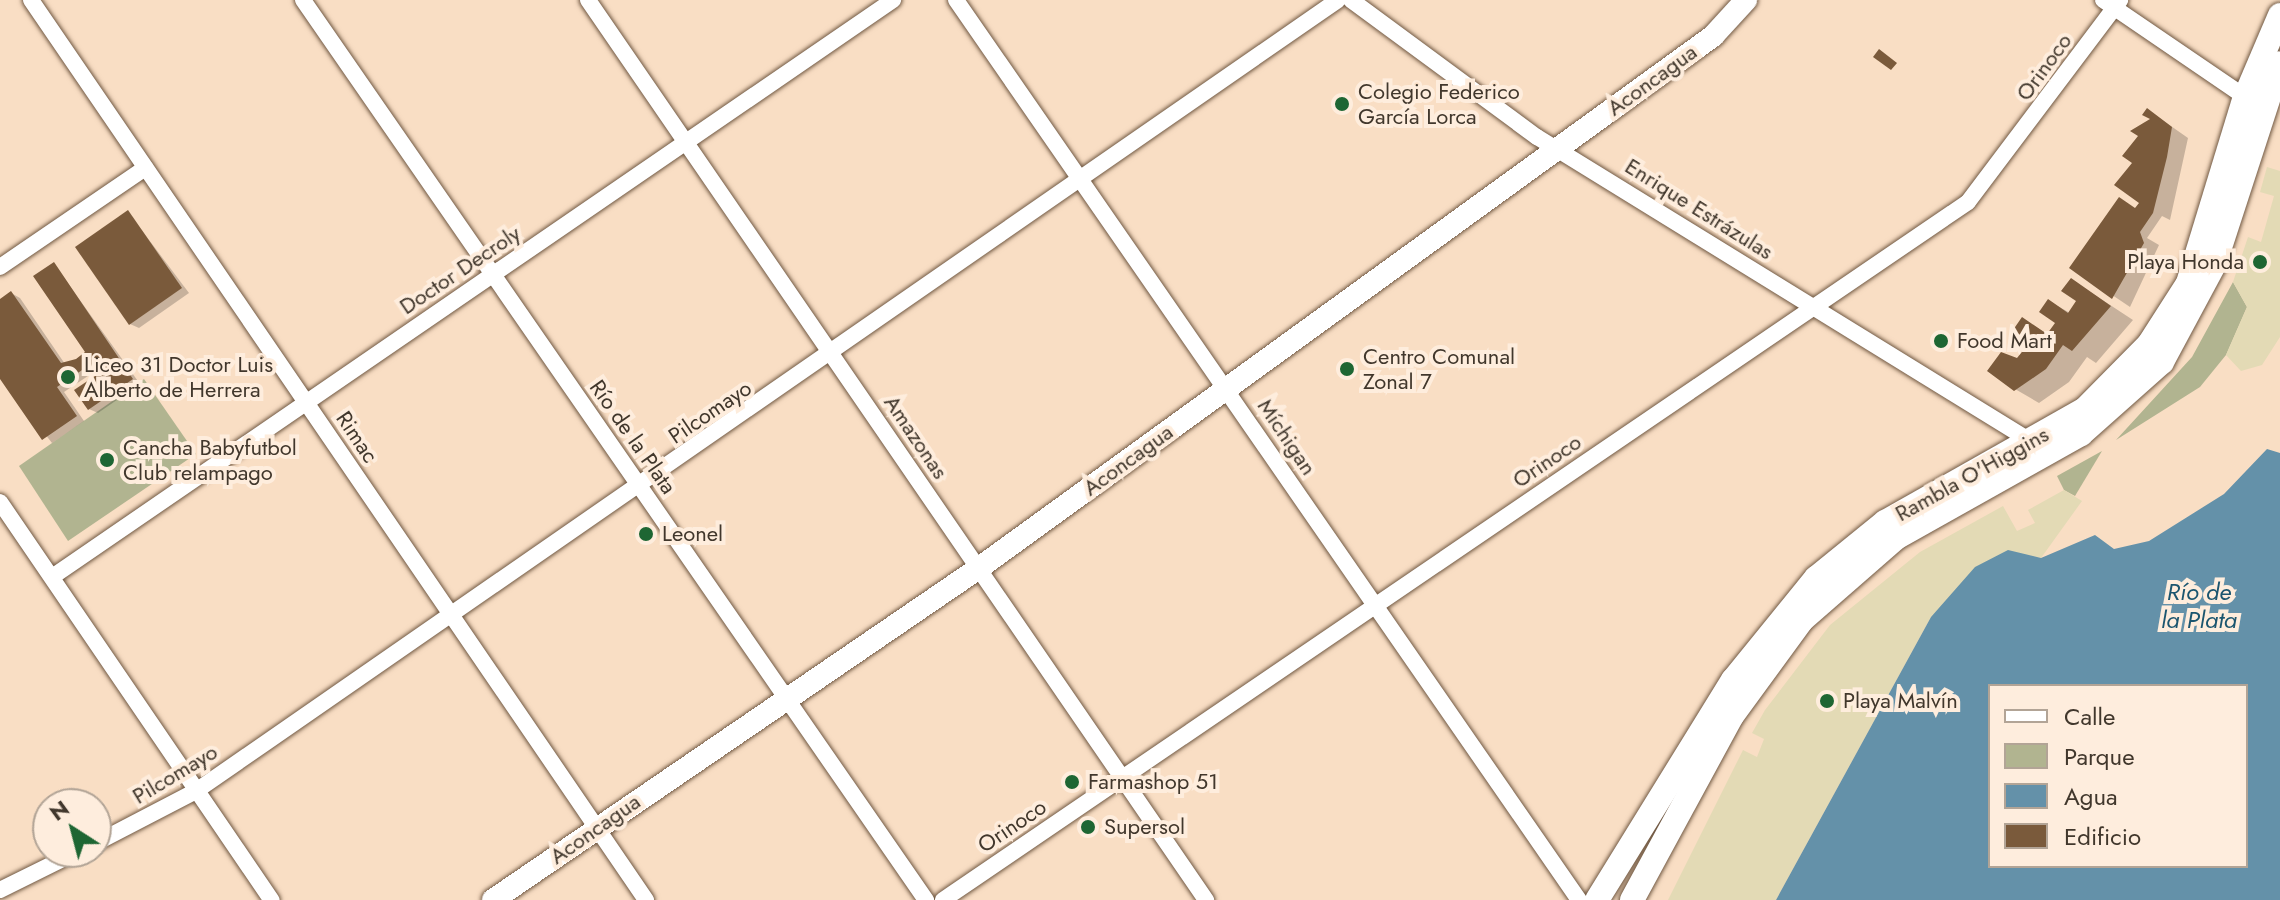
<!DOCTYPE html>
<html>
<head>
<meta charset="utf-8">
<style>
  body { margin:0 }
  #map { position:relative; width:2280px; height:900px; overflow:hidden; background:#f9dec4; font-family:Jost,sans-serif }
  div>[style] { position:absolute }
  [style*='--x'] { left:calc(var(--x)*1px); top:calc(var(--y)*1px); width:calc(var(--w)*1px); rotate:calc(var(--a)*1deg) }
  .green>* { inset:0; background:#b1b490 }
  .sand>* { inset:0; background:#e3dab5 }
  .water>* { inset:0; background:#6491a9 }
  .shadow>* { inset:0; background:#0003 }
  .building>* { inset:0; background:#7a5a3b }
  .roads { filter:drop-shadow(0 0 2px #705842) drop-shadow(0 0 2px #705842) }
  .street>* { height:16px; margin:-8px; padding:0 8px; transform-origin:8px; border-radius:8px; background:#fff }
  .secondary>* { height:22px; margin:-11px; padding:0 11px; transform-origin:11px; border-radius:11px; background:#fff }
  .primary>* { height:24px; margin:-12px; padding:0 12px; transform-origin:12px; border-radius:12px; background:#fff }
  .dots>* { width:22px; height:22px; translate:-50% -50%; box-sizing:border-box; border:4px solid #feeddd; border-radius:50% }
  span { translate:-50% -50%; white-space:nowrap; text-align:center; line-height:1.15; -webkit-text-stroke:8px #feeddd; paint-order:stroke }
  .street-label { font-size:22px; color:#41372c }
  .poi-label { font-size:22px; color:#41372c }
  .left { translate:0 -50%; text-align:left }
  .right { translate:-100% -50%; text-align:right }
  .water-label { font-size:24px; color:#1b556f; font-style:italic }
  .legend { position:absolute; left:1988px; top:684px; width:260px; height:184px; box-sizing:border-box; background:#feeddd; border:2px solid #b2a496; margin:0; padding:10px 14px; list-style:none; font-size:24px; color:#41372c }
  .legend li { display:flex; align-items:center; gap:16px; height:40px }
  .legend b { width:40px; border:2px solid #b2a496 }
  .north { position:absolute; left:32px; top:788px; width:80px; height:80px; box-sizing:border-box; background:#feeddd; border:2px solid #b2a496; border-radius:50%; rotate:324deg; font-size:22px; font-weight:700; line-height:32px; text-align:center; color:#41372c }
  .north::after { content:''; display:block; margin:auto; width:28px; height:36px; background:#1e6633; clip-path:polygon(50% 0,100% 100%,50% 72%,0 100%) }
</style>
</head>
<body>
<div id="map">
  <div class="green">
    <div style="clip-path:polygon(2233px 282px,2247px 307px,2226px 355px,2200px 387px,2116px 440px,2192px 357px)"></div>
    <div style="clip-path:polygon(144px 379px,196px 454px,68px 541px,19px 466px)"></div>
    <div style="clip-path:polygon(2102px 451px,2075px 496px,2064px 490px,2057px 476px)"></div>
  </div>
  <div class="sand">
    <div style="clip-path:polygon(2267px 167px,2280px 171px,2280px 337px,2262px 365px,2241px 371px,2226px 355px,2247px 307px,2233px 282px,2248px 237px,2261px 242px,2274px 196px,2260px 192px)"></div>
    <div style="clip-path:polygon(2064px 490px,2082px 501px,2041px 558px,2028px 555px,1931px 617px,1776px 900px,1668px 900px,1743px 750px,1757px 757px,1764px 739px,1752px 733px,1765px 710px,1830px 625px,1920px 552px,2003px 506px,2017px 531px,2035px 523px,2028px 510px)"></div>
  </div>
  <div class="water">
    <div style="clip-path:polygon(evenodd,2267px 449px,2280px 453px,2280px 900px,1776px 900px,1931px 617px,1975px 567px,2008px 550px,2041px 558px,2095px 535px,2114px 549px,2149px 541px,2224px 494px,2267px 449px,1990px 686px,2246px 686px,2246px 866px,1990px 866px,1990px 686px)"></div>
  </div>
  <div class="shadow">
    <div style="clip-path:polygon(2148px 110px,2188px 138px,2170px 220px,2162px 216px,2147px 238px,2159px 245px,2130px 307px,2072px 268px,2142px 215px,2134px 163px,2154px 119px)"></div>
    <div style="clip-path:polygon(128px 212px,189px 293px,139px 328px,130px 324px)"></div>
    <div style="clip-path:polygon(54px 264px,140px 384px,98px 413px,89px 409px,97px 370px,64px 392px,84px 421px,52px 443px,0 376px,0 301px,11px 293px,20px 298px,65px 364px,77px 361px,88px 353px)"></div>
    <div style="clip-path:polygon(2072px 280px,2133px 320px,2096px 363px,2087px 357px,2069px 382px,2039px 403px,2015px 389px,2018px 360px,2033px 341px,2023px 319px,2049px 335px,2058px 322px,2049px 301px,2070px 313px,2079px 301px)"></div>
  </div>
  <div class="building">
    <div style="clip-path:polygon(1879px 49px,1897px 63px,1891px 70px,1873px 57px)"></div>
    <div style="clip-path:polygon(2147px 108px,2172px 127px,2167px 157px,2153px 213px,2140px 232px,2144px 243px,2112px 299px,2069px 268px,2119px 197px,2135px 208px,2139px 203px,2114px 185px,2132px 163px,2122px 156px,2138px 136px,2130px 131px,2150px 119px,2142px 115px)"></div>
    <div style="clip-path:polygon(128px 210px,182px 288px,129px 325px,75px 247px)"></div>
    <div style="clip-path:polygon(54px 262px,133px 379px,88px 410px,74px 390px,98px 374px,91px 364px,57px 387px,77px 416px,42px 440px,0 379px,0 299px,11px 291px,61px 363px,76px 359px,85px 352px,33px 276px)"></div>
    <div style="clip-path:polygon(2071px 278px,2111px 306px,2072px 351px,2063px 345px,2046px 369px,2014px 391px,1987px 371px,2001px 352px,2017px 358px,2030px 342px,2013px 330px,2022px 317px,2047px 334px,2055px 323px,2039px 312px,2048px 299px,2068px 313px,2076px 301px,2061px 291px)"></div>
  </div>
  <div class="roads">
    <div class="street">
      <div style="--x:31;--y:0;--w:1090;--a:55.65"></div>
      <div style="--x:303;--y:0;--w:1095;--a:55.31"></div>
      <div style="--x:588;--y:0;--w:1092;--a:55.52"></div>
      <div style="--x:956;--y:0;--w:1095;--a:55.31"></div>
      <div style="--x:1351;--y:0;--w:231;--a:36.4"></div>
      <div style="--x:1537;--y:137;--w:581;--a:31.64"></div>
      <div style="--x:2103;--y:0;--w:172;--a:34.3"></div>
      <div style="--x:0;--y:267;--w:176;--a:-34.3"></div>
      <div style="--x:0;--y:502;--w:482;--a:55.7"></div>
      <div style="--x:52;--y:577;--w:1020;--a:-34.45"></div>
      <div style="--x:96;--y:843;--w:113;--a:-27.5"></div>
      <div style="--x:196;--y:791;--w:1389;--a:-34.71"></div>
      <div style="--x:0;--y:890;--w:86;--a:-26.3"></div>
      <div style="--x:943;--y:900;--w:1240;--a:-34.25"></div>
      <div style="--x:1968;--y:202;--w:253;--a:-53"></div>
    </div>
    <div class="secondary">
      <div style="--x:493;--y:900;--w:589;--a:-34.34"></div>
      <div style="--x:979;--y:568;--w:907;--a:-35.93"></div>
      <div style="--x:1713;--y:36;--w:49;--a:-47.5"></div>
    </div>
    <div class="primary">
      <div style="--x:1597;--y:900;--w:259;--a:-58.3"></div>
      <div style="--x:1733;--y:680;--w:132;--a:-50.9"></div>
      <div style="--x:1816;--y:578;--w:89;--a:-39.1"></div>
      <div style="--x:1885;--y:522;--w:230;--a:-29.5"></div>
      <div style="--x:2085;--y:409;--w:91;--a:-45.4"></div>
      <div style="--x:2149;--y:344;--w:72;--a:-57.4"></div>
      <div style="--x:2188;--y:283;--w:195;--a:-73"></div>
      <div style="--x:2245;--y:97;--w:89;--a:-66.9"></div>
      <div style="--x:1632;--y:900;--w:209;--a:-61.5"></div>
      <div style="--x:1732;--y:716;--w:119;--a:-53.9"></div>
      <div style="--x:1802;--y:620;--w:125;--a:-41.1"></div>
      <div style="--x:1896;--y:538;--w:212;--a:-29.3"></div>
      <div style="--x:2081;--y:434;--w:108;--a:-41.6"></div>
      <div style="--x:2162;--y:362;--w:112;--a:-61.8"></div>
      <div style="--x:2215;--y:263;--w:210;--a:-72"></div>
    </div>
  </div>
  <div class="dots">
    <div style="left:1342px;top:104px;background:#1e6633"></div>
    <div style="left:2260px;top:262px;background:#1e6633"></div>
    <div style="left:1941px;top:341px;background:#1e6633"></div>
    <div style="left:1347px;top:369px;background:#1e6633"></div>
    <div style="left:68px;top:377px;background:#1e6633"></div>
    <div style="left:107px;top:460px;background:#1e6633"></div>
    <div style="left:646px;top:534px;background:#1e6633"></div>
    <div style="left:1827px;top:701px;background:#1e6633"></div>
    <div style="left:1072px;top:782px;background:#1e6633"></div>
    <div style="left:1088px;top:827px;background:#1e6633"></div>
  </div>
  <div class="street-label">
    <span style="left:2044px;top:67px;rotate:-54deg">Orinoco</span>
    <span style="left:1652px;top:80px;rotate:-36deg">Aconcagua</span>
    <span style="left:1699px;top:209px;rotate:32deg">Enrique Estrázulas</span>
    <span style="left:460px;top:270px;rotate:-34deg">Doctor Decroly</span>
    <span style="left:710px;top:412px;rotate:-34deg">Pilcomayo</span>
    <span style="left:357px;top:437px;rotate:56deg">Rimac</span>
    <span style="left:633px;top:437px;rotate:55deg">Río de la Plata</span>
    <span style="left:916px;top:437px;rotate:56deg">Amazonas</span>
    <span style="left:1287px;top:437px;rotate:56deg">Míchigan</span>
    <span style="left:1128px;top:460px;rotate:-36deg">Aconcagua</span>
    <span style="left:1547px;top:461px;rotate:-34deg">Orinoco</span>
    <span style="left:1972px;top:474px;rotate:-29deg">Rambla O'Higgins</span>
    <span style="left:175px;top:774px;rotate:-31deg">Pilcomayo</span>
    <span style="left:1012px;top:826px;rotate:-34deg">Orinoco</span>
    <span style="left:595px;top:829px;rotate:-35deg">Aconcagua</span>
  </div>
  <div class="poi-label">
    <span class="left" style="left:1358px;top:104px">Colegio Federico<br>García Lorca</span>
    <span class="right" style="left:2244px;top:262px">Playa Honda</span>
    <span class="left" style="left:1957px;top:341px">Food Mart</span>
    <span class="left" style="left:1363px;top:369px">Centro Comunal<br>Zonal 7</span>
    <span class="left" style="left:84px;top:377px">Liceo 31 Doctor Luis<br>Alberto de Herrera</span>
    <span class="left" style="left:123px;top:460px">Cancha Babyfutbol<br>Club relampago</span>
    <span class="left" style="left:662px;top:534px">Leonel</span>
    <span class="left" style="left:1843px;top:701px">Playa Malvín</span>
    <span class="left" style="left:1088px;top:782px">Farmashop 51</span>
    <span class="left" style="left:1104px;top:827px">Supersol</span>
  </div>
  <div class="water-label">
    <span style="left:2199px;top:606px">Río de<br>la Plata</span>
  </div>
  <ul class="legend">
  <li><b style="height:10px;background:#fff"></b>Calle</li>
  <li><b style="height:22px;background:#b1b490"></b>Parque</li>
  <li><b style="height:22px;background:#6491a9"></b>Agua</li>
  <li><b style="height:22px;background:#7a5a3b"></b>Edificio</li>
  </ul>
  <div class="north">N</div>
</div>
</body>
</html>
